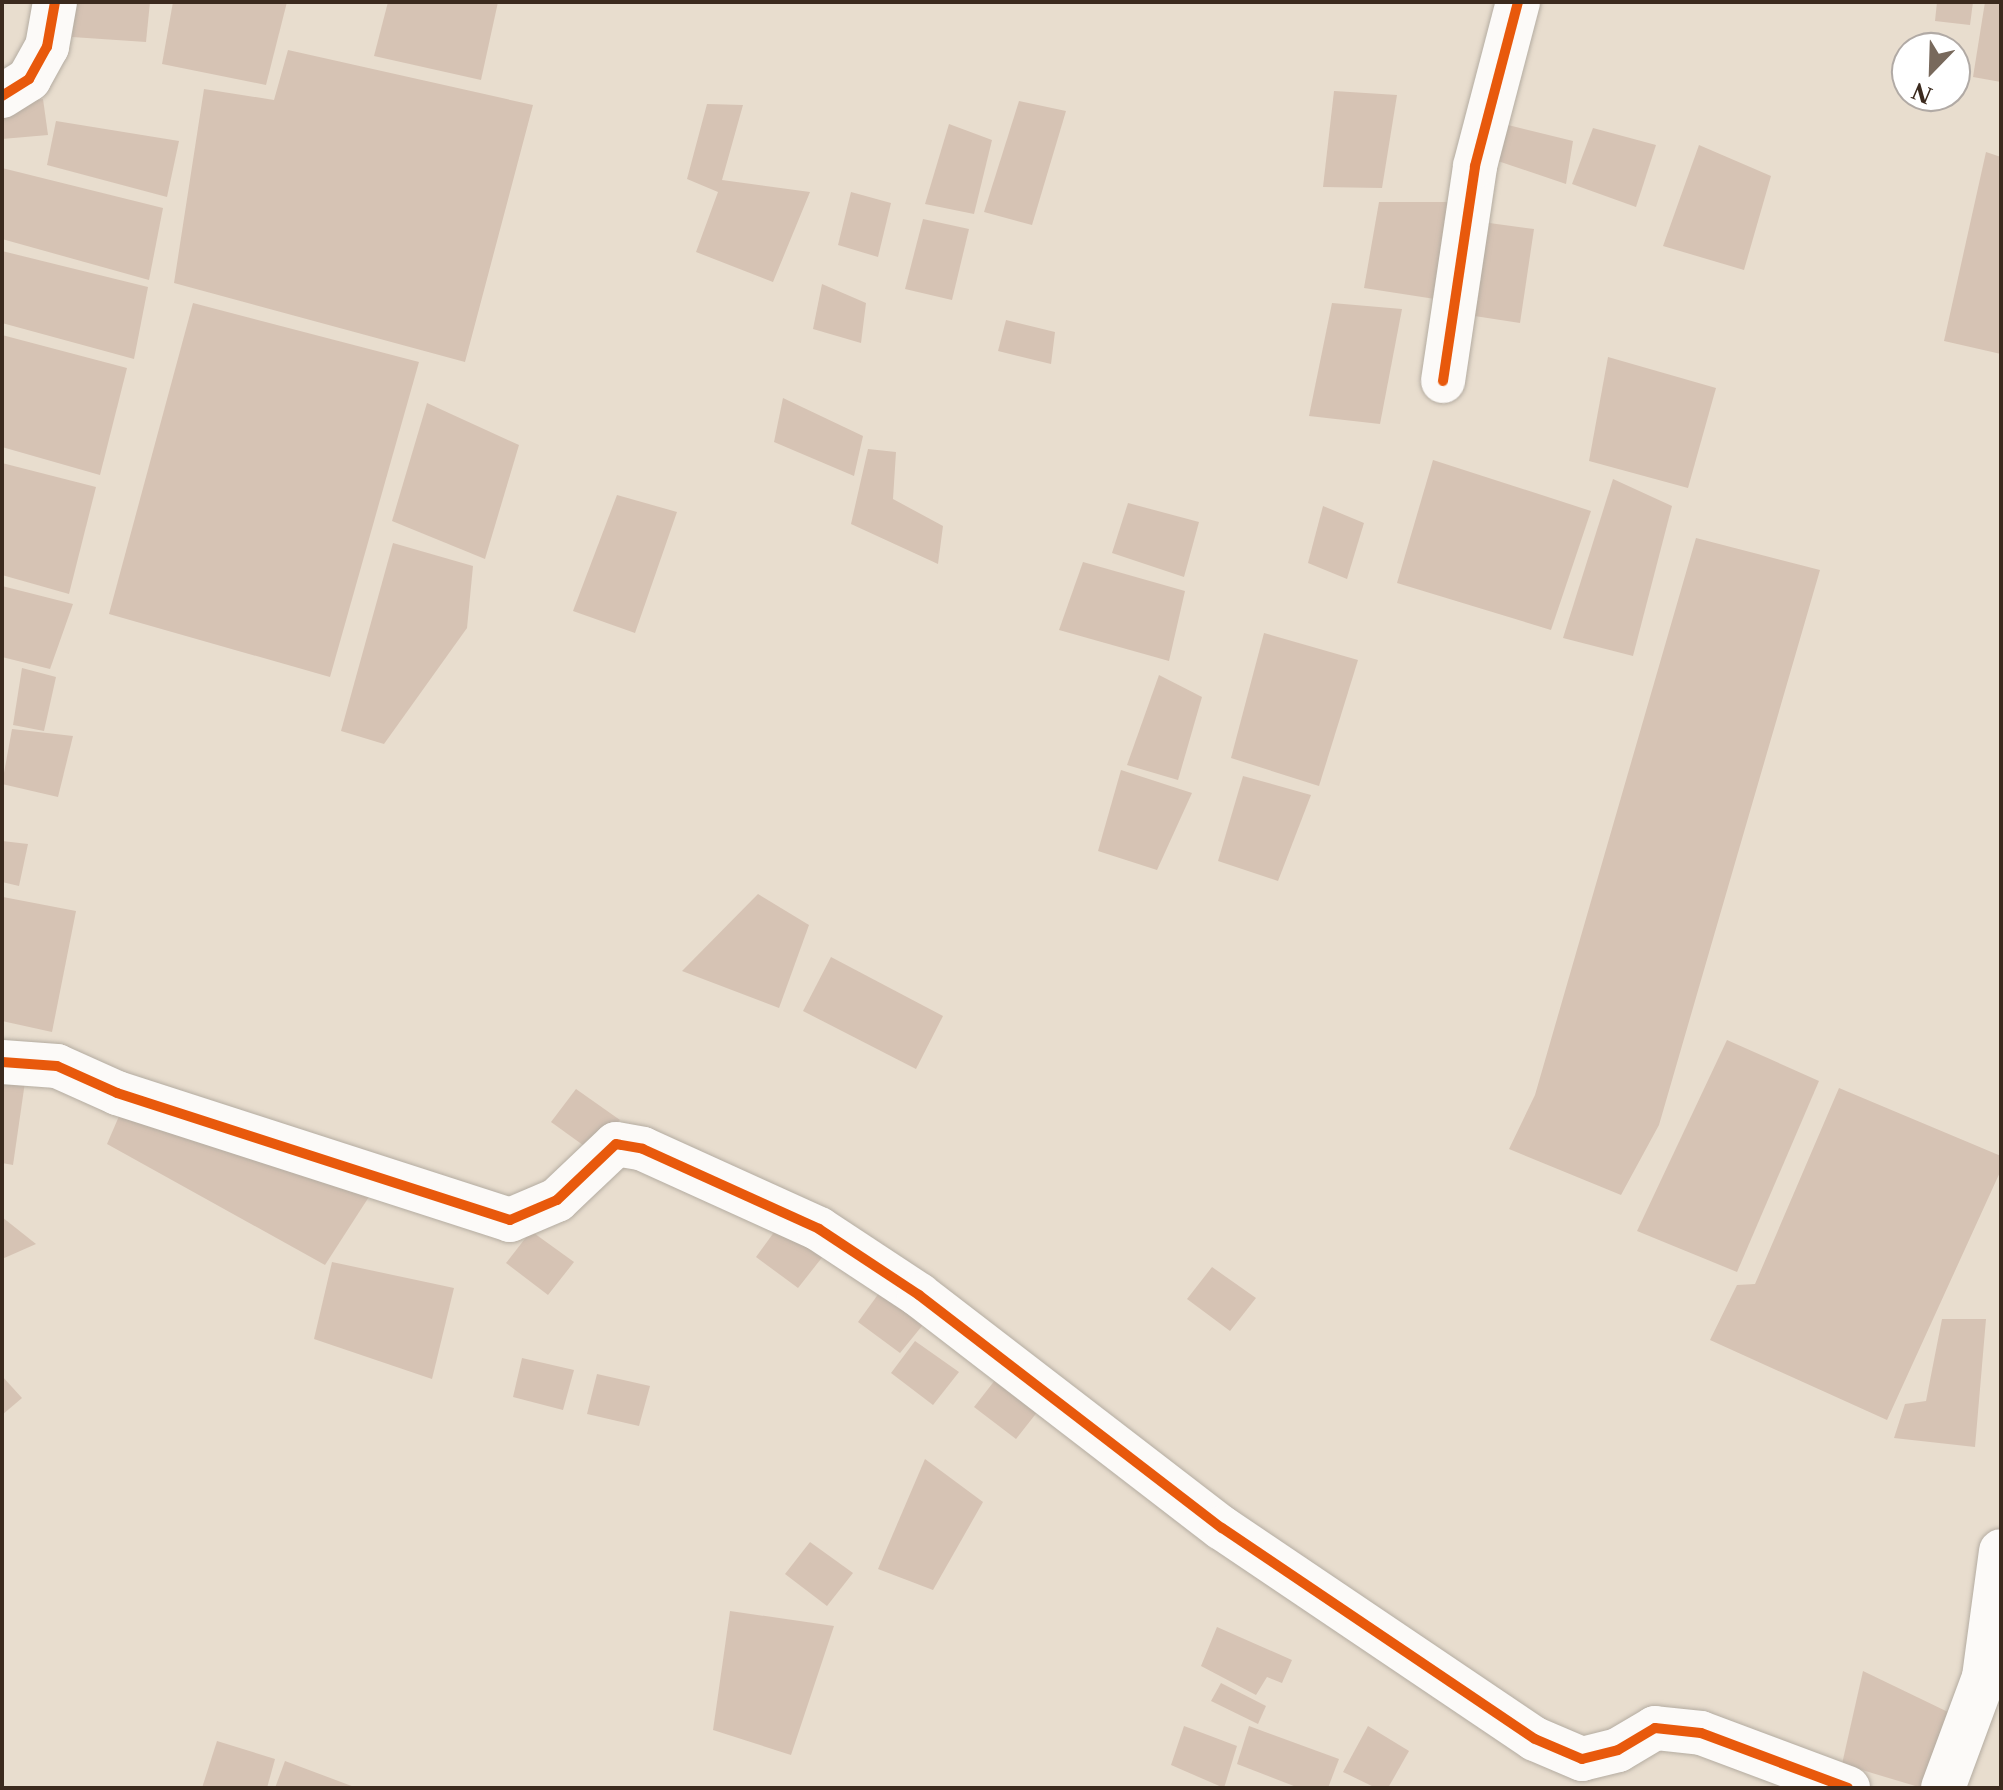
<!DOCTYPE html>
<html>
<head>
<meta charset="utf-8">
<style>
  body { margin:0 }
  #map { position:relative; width:2003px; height:1790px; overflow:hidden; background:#e8ddce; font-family:"Libre Caslon Text",serif }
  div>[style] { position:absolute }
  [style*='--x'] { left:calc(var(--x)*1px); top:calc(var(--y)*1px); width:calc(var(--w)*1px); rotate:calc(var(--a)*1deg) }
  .building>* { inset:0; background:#d6c3b4 }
  .roads { filter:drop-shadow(0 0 2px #b4aca1) drop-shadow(0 0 2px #b4aca1) }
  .street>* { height:44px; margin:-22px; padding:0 22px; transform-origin:22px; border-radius:22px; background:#fcfaf8 }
  .cycleway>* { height:10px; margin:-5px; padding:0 5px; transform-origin:5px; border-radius:5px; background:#e8590c }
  span { translate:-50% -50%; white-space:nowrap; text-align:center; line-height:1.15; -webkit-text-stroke:8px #fff; paint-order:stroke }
  .frame { position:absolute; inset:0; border:4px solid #3b2a1e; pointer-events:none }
  .north { position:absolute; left:1891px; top:32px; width:80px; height:80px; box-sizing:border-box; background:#fff; border:2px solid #b1aaa5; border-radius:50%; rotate:203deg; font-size:22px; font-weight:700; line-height:32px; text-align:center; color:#3b2a1e }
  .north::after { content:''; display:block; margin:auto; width:28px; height:36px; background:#78695c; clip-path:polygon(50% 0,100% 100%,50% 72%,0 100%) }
</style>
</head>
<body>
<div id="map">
  <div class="building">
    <div style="clip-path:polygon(76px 2px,150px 2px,146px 42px,72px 37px)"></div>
    <div style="clip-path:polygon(173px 2px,287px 2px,266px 85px,162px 64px)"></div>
    <div style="clip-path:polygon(388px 2px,498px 2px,481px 80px,374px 56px)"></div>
    <div style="clip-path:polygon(1937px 2px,1973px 2px,1970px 25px,1935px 21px)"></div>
    <div style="clip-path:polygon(1985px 2px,2001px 2px,2001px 82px,1973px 77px)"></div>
    <div style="clip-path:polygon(288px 50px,533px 105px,465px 362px,174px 283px,204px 89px,274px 100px)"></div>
    <div style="clip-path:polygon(1334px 91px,1397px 95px,1382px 188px,1323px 187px)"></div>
    <div style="clip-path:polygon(43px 99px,48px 135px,2px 139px,2px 106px)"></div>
    <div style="clip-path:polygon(1019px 101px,1066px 111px,1032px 225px,984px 212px)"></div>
    <div style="clip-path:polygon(707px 104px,743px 105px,722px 180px,810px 192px,773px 282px,696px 252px,718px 192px,687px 179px)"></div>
    <div style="clip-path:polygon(56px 121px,179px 141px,167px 197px,47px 165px)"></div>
    <div style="clip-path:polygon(1492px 121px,1573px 141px,1566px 184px,1483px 156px)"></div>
    <div style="clip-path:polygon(949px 124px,992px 140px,974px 214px,925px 204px)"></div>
    <div style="clip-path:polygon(1593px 128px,1656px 145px,1636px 207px,1572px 184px)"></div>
    <div style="clip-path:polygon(1699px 145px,1771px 176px,1744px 270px,1663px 246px)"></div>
    <div style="clip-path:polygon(1986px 152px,2001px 157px,2001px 354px,1944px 341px)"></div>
    <div style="clip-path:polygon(2px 168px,163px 208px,149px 280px,2px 239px)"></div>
    <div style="clip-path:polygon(851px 192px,891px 203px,878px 257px,838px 245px)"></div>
    <div style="clip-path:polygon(1379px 202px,1457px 202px,1435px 299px,1364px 288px)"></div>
    <div style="clip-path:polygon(923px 219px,969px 229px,952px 300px,905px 289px)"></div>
    <div style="clip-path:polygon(1482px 222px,1534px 229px,1520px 323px,1468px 315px)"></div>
    <div style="clip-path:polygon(2px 251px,148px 287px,134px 359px,2px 323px)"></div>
    <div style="clip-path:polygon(822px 284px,866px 303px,861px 343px,813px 329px)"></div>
    <div style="clip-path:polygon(193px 303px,419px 362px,330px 677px,109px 614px)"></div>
    <div style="clip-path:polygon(1332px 303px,1402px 309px,1380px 424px,1309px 416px)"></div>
    <div style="clip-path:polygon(1006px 320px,1055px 332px,1051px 364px,998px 351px)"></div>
    <div style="clip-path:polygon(2px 335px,127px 368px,100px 475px,2px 447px)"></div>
    <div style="clip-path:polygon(1608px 357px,1716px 388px,1688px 488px,1589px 461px)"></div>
    <div style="clip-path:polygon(783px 398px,863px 436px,854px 476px,774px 442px)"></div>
    <div style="clip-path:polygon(427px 403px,519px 445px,485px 559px,392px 521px)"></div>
    <div style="clip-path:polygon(868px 449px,896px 452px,893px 499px,943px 526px,938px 564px,851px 524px)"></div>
    <div style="clip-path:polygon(1433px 460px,1591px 511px,1551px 630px,1397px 583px)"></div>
    <div style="clip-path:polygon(2px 463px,96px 487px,69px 594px,2px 575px)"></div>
    <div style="clip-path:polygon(1613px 479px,1672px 506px,1633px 656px,1563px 638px)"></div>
    <div style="clip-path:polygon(617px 495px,677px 512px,635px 633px,573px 611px)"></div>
    <div style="clip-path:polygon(1128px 503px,1199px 522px,1184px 577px,1112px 553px)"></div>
    <div style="clip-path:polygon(1323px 506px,1364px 523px,1347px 579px,1308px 563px)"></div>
    <div style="clip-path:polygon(1696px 538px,1820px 570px,1659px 1125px,1621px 1195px,1509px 1149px,1535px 1095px)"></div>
    <div style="clip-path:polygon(393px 543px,473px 566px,467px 628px,384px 744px,341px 731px)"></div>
    <div style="clip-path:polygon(1083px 562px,1185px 591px,1169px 661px,1059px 630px)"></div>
    <div style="clip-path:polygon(2px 586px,73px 604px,50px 669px,2px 657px)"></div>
    <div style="clip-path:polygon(1264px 633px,1358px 660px,1319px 786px,1231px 758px)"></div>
    <div style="clip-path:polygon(22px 668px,56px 677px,44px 731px,13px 725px)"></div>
    <div style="clip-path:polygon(1159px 675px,1202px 697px,1178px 780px,1127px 765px)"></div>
    <div style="clip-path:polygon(12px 729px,73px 736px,58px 797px,2px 784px)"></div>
    <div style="clip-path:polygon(1121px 770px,1192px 793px,1157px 870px,1098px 851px)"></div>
    <div style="clip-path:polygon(1243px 776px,1311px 795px,1278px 881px,1218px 861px)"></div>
    <div style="clip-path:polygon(2px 841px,28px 844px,19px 886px,2px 882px)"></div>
    <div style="clip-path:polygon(758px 894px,809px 925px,779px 1008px,682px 971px)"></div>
    <div style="clip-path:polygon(3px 897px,76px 911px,52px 1032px,2px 1021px)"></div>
    <div style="clip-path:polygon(831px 957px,943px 1016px,916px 1069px,803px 1011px)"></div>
    <div style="clip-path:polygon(1727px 1040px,1819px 1081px,1737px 1272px,1637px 1231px)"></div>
    <div style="clip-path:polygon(2px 1079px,25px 1082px,13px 1165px,2px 1163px)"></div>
    <div style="clip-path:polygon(1839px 1088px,2001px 1156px,2001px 1170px,1887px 1420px,1710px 1340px,1737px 1285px,1755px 1284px)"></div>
    <div style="clip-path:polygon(576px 1089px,620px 1120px,594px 1153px,551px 1122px)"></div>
    <div style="clip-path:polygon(123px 1107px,374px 1189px,325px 1265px,107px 1144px)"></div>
    <div style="clip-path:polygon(2px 1217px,36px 1244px,2px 1259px)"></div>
    <div style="clip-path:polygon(780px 1224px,824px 1255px,798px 1288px,756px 1257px)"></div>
    <div style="clip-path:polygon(531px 1231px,574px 1262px,548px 1295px,506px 1263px)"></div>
    <div style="clip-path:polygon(332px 1262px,454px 1288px,432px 1379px,314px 1339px)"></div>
    <div style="clip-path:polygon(1212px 1267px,1256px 1298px,1230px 1331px,1187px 1299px)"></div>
    <div style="clip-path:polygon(882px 1289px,926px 1321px,900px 1353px,858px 1322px)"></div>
    <div style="clip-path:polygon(1942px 1319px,1986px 1319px,1975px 1447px,1894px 1438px,1905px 1404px,1926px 1401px)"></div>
    <div style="clip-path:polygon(915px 1341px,959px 1372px,933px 1405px,891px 1373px)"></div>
    <div style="clip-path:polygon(522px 1358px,574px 1370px,563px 1410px,513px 1397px)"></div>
    <div style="clip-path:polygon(597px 1374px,650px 1386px,639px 1426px,587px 1414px)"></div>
    <div style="clip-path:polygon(999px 1375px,1042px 1406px,1016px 1439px,974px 1407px)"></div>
    <div style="clip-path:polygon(2px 1376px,22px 1398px,2px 1415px)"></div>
    <div style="clip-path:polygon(925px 1459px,983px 1502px,933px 1590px,878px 1569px)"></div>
    <div style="clip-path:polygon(810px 1542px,853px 1573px,827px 1606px,785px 1574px)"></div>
    <div style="clip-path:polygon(730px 1611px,834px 1626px,791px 1755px,713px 1730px)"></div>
    <div style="clip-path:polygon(1217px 1627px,1292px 1660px,1282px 1683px,1267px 1677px,1256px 1695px,1201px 1666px)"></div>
    <div style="clip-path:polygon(1863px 1671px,1948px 1712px,1922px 1788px,1842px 1764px)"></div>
    <div style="clip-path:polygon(1221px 1683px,1266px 1706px,1258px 1724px,1211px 1701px)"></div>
    <div style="clip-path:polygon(1184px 1726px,1237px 1746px,1224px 1788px,1171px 1765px)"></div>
    <div style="clip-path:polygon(1249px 1726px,1339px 1759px,1328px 1788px,1299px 1788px,1237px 1764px)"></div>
    <div style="clip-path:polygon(1368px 1726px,1409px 1751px,1388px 1788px,1376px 1788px,1343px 1772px)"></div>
    <div style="clip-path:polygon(217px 1741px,275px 1759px,267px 1788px,202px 1788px)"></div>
    <div style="clip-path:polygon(285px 1761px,357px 1788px,275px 1788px)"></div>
  </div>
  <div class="roads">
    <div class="street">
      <div style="--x:2;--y:96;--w:32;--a:-32"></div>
      <div style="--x:29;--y:79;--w:37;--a:-61"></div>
      <div style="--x:47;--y:47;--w:46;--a:-79.9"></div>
      <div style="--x:1443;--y:381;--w:217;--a:-81.5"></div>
      <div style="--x:1475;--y:166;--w:170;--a:-75.3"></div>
      <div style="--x:2;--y:1062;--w:55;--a:4.2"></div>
      <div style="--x:57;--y:1066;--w:66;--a:24.2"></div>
      <div style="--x:117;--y:1093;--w:413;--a:17.9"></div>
      <div style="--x:510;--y:1220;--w:51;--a:-23.1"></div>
      <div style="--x:557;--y:1200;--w:81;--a:-43.5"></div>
      <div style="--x:616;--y:1144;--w:27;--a:10"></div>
      <div style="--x:643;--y:1149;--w:193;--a:24.4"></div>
      <div style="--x:819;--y:1229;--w:120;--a:33.4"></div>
      <div style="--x:919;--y:1295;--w:382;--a:37.6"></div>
      <div style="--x:1222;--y:1528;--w:377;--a:34"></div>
      <div style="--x:1535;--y:1739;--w:51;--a:23.1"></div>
      <div style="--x:1582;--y:1759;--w:37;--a:-14"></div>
      <div style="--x:1618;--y:1750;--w:43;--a:-30.7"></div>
      <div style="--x:1655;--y:1728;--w:46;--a:6.2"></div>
      <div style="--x:1701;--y:1733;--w:157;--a:20.5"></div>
      <div style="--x:1943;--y:1788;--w:118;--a:-69.7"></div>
      <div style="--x:1984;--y:1677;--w:127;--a:-82.3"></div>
    </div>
  </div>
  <div class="cycleway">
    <div style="--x:2;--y:96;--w:32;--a:-32"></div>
    <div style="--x:29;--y:79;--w:37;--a:-61"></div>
    <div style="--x:47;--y:47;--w:46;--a:-79.9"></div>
    <div style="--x:1443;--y:381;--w:217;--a:-81.5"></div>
    <div style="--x:1475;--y:166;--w:170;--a:-75.3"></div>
    <div style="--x:2;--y:1062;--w:55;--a:4.2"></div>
    <div style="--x:57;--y:1066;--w:66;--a:24.2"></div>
    <div style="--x:117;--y:1093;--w:413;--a:17.9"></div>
    <div style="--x:510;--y:1220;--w:51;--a:-23.1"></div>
    <div style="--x:557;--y:1200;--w:81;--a:-43.5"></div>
    <div style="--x:616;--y:1144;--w:27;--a:10"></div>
    <div style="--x:643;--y:1149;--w:193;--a:24.4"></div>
    <div style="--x:819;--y:1229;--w:120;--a:33.4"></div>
    <div style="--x:919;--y:1295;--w:382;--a:37.6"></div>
    <div style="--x:1222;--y:1528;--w:377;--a:34"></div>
    <div style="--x:1535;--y:1739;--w:51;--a:23.1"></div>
    <div style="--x:1582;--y:1759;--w:37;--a:-14"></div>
    <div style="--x:1618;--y:1750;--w:43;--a:-30.7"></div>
    <div style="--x:1655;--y:1728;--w:46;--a:6.2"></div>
    <div style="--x:1701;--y:1733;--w:157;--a:20.5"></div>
  </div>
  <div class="frame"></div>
  <div class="north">N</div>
</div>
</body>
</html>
